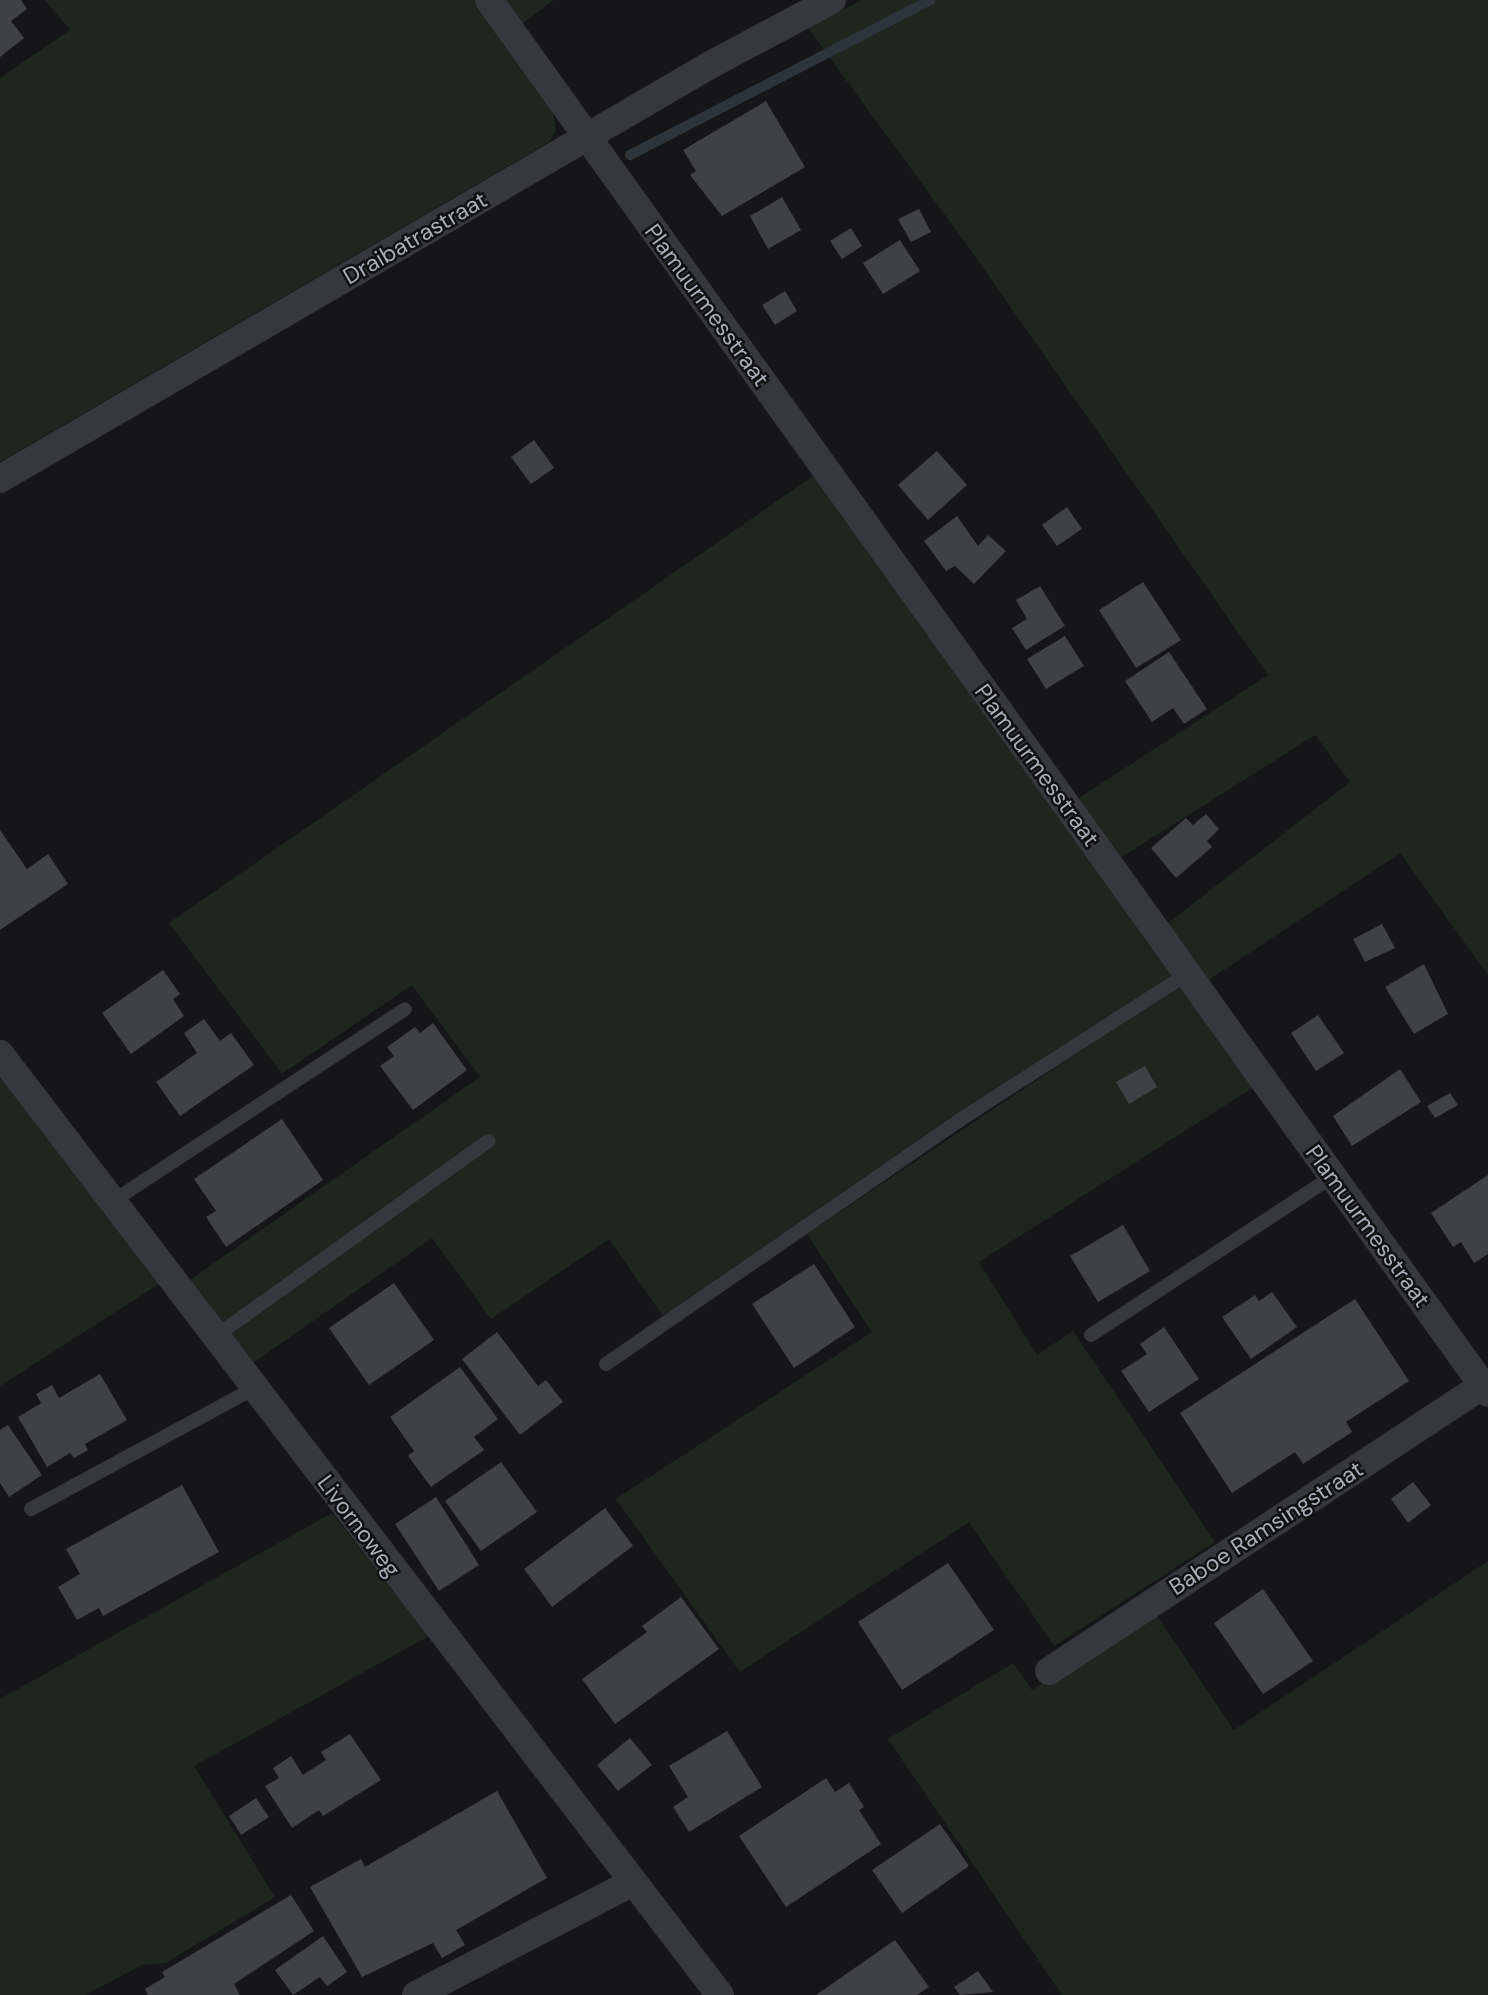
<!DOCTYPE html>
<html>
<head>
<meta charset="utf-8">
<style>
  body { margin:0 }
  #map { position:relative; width:1488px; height:1995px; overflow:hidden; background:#161618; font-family:"DM Sans",sans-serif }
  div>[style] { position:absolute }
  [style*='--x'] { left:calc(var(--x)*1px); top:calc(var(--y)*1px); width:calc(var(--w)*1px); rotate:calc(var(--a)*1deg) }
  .green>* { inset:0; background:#1e261f }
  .stream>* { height:10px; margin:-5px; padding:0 5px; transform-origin:5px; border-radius:5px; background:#2c353c }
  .building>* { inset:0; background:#404145 }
  .service>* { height:14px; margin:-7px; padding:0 7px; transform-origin:7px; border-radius:7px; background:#37383d }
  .minor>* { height:28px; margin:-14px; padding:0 14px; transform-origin:14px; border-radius:14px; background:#37383d }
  span { translate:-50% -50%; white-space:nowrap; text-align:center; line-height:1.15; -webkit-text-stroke:5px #111113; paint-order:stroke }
  .street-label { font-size:23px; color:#a8adb8 }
</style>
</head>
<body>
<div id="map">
  <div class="green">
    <div style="clip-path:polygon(45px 0,476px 0,552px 106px,556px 131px,549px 142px,0 462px,0 78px,70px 30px)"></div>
    <div style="clip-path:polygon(500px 0,554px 0,519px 26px)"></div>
    <div style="clip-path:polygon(862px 0,1488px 0,1488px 975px,1400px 853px,1204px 983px,1164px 926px,1350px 782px,1315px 735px,1117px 860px,1076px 800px,1268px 675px,967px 245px,808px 28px)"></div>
    <div style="clip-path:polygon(816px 474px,1176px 974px,957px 1113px,663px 1316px,609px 1239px,491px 1319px,432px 1238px,250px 1365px,187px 1282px,480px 1077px,412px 985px,282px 1074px,169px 923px)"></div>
    <div style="clip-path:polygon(1183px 982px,1257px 1085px,979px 1262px,1037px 1355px,1073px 1331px,1215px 1542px,1054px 1646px,969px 1522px,740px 1672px,616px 1499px,872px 1332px,807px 1234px)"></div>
    <div style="clip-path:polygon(0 1076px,159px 1284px,0 1386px)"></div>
    <div style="clip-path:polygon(332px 1513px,429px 1636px,194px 1766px,275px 1897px,166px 1963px,142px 1965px,85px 1995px,0 1995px,0 1699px)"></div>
    <div style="clip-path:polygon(1488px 1561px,1488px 1995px,1062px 1995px,888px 1739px,1013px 1663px,1032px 1690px,1154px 1612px,1234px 1730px)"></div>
  </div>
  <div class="stream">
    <div style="--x:630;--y:155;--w:338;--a:-27.3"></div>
  </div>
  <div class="building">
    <div style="clip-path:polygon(0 0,21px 0,27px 9px,11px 21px,24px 38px,0 57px)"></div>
    <div style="clip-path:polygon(766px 101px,805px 167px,722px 216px,690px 175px,696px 171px,683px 150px)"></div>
    <div style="clip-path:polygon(782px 197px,801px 230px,768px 249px,750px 216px)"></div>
    <div style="clip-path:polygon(919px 209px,931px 232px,911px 242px,898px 219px)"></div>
    <div style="clip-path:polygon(851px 228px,862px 246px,842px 259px,830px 241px)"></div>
    <div style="clip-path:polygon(900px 240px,920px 271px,883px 294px,863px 263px)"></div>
    <div style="clip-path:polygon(785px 291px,797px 311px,775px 325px,762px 305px)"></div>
    <div style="clip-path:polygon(534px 440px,554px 468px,531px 484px,511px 457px)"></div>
    <div style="clip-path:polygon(937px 451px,967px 485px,928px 520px,898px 485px)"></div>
    <div style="clip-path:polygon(1067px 507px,1082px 529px,1057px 546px,1042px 525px)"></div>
    <div style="clip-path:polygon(957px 516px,978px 546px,988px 535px,1006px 551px,974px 584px,955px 566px,946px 571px,924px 541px)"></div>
    <div style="clip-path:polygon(1143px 582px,1181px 640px,1136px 668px,1099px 610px)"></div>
    <div style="clip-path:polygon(1040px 586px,1065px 626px,1026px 650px,1012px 628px,1027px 619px,1016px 600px)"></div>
    <div style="clip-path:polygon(1065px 636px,1084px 666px,1046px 689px,1027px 659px)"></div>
    <div style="clip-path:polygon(1169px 652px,1207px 709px,1184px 724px,1173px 708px,1152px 722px,1125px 681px)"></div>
    <div style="clip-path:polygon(1206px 814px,1219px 829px,1207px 841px,1212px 847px,1176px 878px,1151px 848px,1186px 818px,1193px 825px)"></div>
    <div style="clip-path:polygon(0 830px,27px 869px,48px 854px,68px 884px,0 930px)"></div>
    <div style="clip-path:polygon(1382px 924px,1395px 948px,1365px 962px,1353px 939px)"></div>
    <div style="clip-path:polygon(1424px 964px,1448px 1014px,1414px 1034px,1385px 987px)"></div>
    <div style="clip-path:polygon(163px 970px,180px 994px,173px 999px,184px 1016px,131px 1054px,102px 1013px)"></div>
    <div style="clip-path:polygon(1318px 1015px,1344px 1053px,1316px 1071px,1291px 1033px)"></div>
    <div style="clip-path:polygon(204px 1019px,220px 1041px,231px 1033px,254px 1065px,180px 1116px,156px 1082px,197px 1053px,184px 1033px)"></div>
    <div style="clip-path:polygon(433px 1023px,467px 1070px,413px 1110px,380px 1066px,394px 1056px,387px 1047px,415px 1027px,420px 1033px)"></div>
    <div style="clip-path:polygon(1145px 1066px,1157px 1087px,1129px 1104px,1116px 1082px)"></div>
    <div style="clip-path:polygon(1400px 1069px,1421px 1102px,1352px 1146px,1333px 1116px)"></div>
    <div style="clip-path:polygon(1450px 1093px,1458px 1105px,1435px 1118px,1427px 1106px)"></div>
    <div style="clip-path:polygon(282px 1119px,323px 1180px,226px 1247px,206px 1217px,216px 1211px,194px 1179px)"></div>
    <div style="clip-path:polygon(1488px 1175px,1488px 1254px,1474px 1263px,1461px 1242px,1453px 1247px,1431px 1213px)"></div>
    <div style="clip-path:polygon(1123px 1225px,1150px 1271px,1098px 1302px,1070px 1256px)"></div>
    <div style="clip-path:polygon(814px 1264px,855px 1327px,794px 1368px,752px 1304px)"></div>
    <div style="clip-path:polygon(394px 1283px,434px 1340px,369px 1385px,329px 1328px)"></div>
    <div style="clip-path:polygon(1272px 1292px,1297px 1327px,1251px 1359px,1222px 1317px,1255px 1295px,1259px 1301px)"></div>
    <div style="clip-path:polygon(1355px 1299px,1409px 1381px,1346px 1422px,1352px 1432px,1303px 1464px,1295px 1452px,1232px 1493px,1180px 1413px)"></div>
    <div style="clip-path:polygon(1164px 1327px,1199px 1379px,1149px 1412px,1121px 1371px,1147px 1354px,1140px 1344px)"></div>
    <div style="clip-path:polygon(497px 1332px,538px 1386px,546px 1380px,563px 1402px,520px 1435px,462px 1359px)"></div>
    <div style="clip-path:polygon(460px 1367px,498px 1419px,474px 1437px,484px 1450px,431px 1487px,408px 1456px,414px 1451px,390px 1417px)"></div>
    <div style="clip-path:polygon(100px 1374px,127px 1420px,85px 1444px,88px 1450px,74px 1458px,70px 1453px,47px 1467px,18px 1417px,41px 1403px,36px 1394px,52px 1385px,59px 1398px)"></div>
    <div style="clip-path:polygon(8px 1425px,42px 1475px,9px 1497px,0 1483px,0 1430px)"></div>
    <div style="clip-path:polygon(501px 1462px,537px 1512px,481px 1551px,445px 1501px)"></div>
    <div style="clip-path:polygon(1413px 1482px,1431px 1505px,1408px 1523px,1391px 1499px)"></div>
    <div style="clip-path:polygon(182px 1485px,219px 1552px,103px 1616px,99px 1608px,77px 1620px,58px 1587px,80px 1574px,66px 1549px)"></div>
    <div style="clip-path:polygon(436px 1497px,479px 1565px,439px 1591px,395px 1524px)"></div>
    <div style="clip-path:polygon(605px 1508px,633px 1546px,552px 1607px,524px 1569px)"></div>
    <div style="clip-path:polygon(948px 1563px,994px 1630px,902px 1690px,858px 1622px)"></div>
    <div style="clip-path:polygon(1263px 1589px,1313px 1661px,1263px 1694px,1214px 1623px)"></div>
    <div style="clip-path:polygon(681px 1597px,719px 1649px,615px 1724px,582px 1679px,647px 1632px,642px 1626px)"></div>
    <div style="clip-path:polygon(727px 1731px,762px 1787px,689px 1832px,673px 1807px,688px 1797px,669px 1766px)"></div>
    <div style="clip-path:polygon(350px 1734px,381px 1780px,323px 1816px,319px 1810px,292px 1828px,265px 1786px,279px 1778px,273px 1768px,291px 1756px,303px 1775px,326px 1760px,321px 1752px)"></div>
    <div style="clip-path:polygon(630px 1738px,652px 1765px,618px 1791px,597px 1765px)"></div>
    <div style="clip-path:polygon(826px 1778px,835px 1792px,849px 1783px,864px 1807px,859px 1810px,881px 1844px,786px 1907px,739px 1836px)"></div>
    <div style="clip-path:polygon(497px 1791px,547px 1878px,456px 1930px,465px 1945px,442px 1958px,433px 1943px,362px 1977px,310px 1887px,361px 1859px,365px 1867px)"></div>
    <div style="clip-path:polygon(256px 1798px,269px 1817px,241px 1835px,229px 1816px)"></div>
    <div style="clip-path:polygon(940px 1824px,969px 1866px,902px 1913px,872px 1870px)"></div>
    <div style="clip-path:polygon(291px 1895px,314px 1931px,234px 1984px,240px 1995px,148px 1995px,145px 1989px,165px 1977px,162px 1972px)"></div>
    <div style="clip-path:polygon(323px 1936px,347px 1972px,327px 1986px,320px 1977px,293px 1995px,275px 1970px)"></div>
    <div style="clip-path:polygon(895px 1940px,929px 1987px,917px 1995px,816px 1995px)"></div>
    <div style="clip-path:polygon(978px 1971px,993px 1992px,960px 1995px,954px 1987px)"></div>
  </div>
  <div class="service">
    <div style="--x:113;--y:1201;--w:349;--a:-33.3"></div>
    <div style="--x:1091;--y:1335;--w:290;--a:-33.3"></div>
    <div style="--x:216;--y:1336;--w:335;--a:-35.6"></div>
    <div style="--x:606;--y:1364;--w:428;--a:-34.6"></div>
    <div style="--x:958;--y:1121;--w:272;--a:-32.7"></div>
    <div style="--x:31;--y:1509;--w:255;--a:-28.4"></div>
  </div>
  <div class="minor">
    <div style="--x:489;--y:0;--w:1714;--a:54.35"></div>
    <div style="--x:0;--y:479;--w:824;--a:-30.24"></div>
    <div style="--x:712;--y:64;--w:136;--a:-28.1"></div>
    <div style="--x:0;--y:1054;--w:1185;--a:52.58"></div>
    <div style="--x:1049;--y:1671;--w:518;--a:-33.35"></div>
    <div style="--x:416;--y:1995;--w:245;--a:-27.5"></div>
  </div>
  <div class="street-label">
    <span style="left:415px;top:238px;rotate:-30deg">Draibatrastraat</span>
    <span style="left:707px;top:305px;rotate:54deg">Plamuurmesstraat</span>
    <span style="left:1037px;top:765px;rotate:54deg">Plamuurmesstraat</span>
    <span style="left:1368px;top:1226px;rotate:54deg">Plamuurmesstraat</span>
    <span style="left:359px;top:1526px;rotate:53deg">Livornoweg</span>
    <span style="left:1266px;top:1528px;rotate:-33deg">Baboe Ramsingstraat</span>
  </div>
</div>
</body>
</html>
